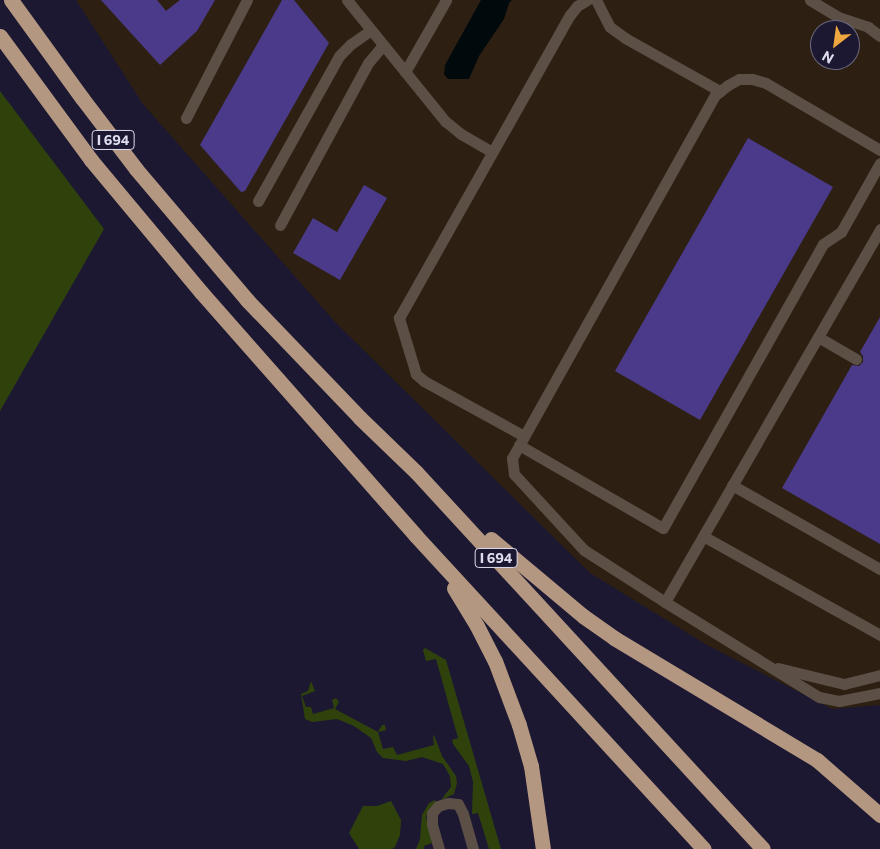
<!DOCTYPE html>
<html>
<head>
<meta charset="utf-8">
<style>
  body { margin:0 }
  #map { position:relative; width:880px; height:849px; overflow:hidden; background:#1c1831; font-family:Commissioner,sans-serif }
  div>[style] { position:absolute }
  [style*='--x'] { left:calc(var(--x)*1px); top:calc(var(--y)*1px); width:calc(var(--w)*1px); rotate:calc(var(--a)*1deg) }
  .industrial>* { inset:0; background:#2d2013 }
  .green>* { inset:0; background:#2f420c }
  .water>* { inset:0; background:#00090c }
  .building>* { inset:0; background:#4a3a89 }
  .minor>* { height:11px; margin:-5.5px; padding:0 5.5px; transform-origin:5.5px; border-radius:5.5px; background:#5b4f46 }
  .highway>* { height:15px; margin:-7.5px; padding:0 7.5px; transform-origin:7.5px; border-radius:7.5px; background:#b49780 }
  span { translate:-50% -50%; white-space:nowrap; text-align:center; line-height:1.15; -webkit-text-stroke:4.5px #1c1831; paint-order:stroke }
  .shield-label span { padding:1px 4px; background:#1c1831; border:1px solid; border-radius:4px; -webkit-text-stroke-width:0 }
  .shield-label { font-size:14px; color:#deddee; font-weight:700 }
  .north { position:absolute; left:810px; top:20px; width:50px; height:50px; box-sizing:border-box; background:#1c1831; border:1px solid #6a677d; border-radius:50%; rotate:210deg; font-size:14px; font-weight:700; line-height:20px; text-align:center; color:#deddee }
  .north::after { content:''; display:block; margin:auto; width:18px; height:22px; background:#f0a63f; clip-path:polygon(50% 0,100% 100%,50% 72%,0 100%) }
</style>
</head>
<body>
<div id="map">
  <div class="industrial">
    <div style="clip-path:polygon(evenodd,76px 0,880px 0,880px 705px,832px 709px,707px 645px,590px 573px,336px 323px,143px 104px,76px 0,820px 30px,850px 30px,850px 60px,820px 60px,820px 30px)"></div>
  </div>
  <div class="green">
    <div style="clip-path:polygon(0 91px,104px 229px,0 411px)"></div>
    <div style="clip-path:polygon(425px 648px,446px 660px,501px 849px,489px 849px,478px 813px,472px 814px,473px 782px,469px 766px,453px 744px,452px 740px,458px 738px,436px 659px,426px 661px,423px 650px)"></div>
    <div style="clip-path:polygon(311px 681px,315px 691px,302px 696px,306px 707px,311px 707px,313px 714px,334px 708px,332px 700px,336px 698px,339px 702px,335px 709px,378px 732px,382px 725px,385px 725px,386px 730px,378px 732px,383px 749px,393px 747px,397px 755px,434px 745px,433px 736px,434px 735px,442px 756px,456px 776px,457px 783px,454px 794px,441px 800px,451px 787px,450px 776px,443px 764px,422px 757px,406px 761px,383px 758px,377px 752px,371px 738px,354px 726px,337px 719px,312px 722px,305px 719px,301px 694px,308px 691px)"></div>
    <div style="clip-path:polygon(435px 800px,436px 802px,428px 811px,426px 817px,432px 843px,424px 846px,424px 849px,416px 849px,420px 839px,422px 815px,429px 803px)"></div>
    <div style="clip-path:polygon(391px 801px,401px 820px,400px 835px,395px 847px,392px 849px,359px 849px,349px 833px,363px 806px,377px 806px)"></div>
  </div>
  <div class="water">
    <div style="clip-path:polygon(481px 0,512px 0,509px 3px,504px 19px,479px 56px,469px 79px,448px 79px,444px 74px,445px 65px)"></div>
  </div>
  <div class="building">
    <div style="clip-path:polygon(101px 0,157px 0,166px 11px,180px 0,215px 0,197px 31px,160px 65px)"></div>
    <div style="clip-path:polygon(282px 0,294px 0,329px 43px,245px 191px,241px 192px,200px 145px)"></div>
    <div style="clip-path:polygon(748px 138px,833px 187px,700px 420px,615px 371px)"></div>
    <div style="clip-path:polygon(364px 185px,387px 198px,340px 280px,293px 253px,313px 218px,337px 232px)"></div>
    <div style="clip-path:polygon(880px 317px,880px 544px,782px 488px,852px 365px,859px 366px,863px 362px,863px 356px,860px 352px)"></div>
  </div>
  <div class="minor">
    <div style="--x:347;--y:0;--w:156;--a:51"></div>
    <div style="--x:445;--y:121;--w:21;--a:39"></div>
    <div style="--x:461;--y:134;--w:36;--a:30"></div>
    <div style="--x:596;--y:0;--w:30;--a:63"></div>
    <div style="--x:610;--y:27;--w:19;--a:36"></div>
    <div style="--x:625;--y:38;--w:109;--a:29.2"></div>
    <div style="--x:810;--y:0;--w:33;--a:31"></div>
    <div style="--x:838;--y:17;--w:32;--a:18"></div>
    <div style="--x:868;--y:27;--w:15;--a:37"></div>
    <div style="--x:405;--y:72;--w:83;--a:-60.3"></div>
    <div style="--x:186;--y:118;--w:133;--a:-62.7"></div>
    <div style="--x:880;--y:150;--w:132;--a:-149.6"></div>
    <div style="--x:766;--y:83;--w:15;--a:-164"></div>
    <div style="--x:752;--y:79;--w:13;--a:180"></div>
    <div style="--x:739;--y:79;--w:13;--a:151"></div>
    <div style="--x:728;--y:85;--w:16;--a:142"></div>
    <div style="--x:715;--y:95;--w:416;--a:119.2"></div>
    <div style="--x:512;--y:458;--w:16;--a:83"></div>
    <div style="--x:514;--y:474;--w:103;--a:47.4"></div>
    <div style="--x:584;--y:550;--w:96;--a:32.7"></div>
    <div style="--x:665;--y:602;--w:181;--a:31.7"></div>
    <div style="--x:819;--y:697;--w:20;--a:11"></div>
    <div style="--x:839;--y:701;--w:42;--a:-11"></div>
    <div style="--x:258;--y:201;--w:166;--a:-60.8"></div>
    <div style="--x:339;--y:56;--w:17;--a:-45"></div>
    <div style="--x:351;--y:44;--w:24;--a:-35"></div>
    <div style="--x:280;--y:225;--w:184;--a:-61.5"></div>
    <div style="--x:368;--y:63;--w:23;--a:-50"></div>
    <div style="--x:818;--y:337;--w:44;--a:30.1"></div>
    <div style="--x:524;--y:436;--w:114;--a:-151.2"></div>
    <div style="--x:424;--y:381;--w:11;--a:-139"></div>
    <div style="--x:416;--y:374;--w:59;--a:-106.9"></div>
    <div style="--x:399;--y:318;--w:348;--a:-60.6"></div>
    <div style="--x:570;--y:15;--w:11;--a:-52"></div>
    <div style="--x:577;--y:6;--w:12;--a:-31"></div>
    <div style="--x:519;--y:445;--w:166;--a:30"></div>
    <div style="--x:663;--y:528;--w:326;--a:-60.6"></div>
    <div style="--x:823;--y:244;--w:22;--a:-34"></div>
    <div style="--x:841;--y:232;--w:79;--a:-60.5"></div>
    <div style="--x:732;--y:485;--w:170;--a:29.6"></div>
    <div style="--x:703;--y:536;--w:203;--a:29.2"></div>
    <div style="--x:665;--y:602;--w:431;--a:-60"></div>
    <div style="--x:778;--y:668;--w:68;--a:13.6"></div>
    <div style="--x:844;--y:684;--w:37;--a:-14"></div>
    <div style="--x:439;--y:849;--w:26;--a:-106"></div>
    <div style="--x:432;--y:824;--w:11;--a:-90"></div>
    <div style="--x:432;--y:813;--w:9;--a:-49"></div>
    <div style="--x:438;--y:806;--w:10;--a:-17"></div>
    <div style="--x:448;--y:803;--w:10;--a:6"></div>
    <div style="--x:458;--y:804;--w:11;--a:63"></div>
    <div style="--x:463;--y:814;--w:36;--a:74"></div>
  </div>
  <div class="highway">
    <div style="--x:11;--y:0;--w:121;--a:54.1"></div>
    <div style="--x:82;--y:98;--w:89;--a:52.7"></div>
    <div style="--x:136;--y:169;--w:172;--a:49.7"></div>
    <div style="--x:247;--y:300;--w:163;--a:46.2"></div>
    <div style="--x:360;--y:418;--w:78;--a:44"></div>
    <div style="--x:416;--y:472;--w:512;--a:47.37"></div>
    <div style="--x:0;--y:36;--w:154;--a:53.7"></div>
    <div style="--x:91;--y:160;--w:172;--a:50.2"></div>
    <div style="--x:201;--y:292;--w:325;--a:48.6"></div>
    <div style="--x:416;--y:536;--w:425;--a:47.4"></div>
    <div style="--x:491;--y:539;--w:120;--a:39.9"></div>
    <div style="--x:583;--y:616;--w:38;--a:35"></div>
    <div style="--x:614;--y:638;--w:237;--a:31"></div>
    <div style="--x:817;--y:760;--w:84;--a:41.1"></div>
    <div style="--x:454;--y:588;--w:44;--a:58.8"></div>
    <div style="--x:477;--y:626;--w:39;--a:63"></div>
    <div style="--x:495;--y:661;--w:68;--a:69.4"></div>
    <div style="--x:519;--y:725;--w:43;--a:73.7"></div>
    <div style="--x:531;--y:766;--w:84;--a:81.8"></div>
  </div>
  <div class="shield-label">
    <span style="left:113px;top:140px">I 694</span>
    <span style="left:496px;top:558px">I 694</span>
  </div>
  <div class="north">N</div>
</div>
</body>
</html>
